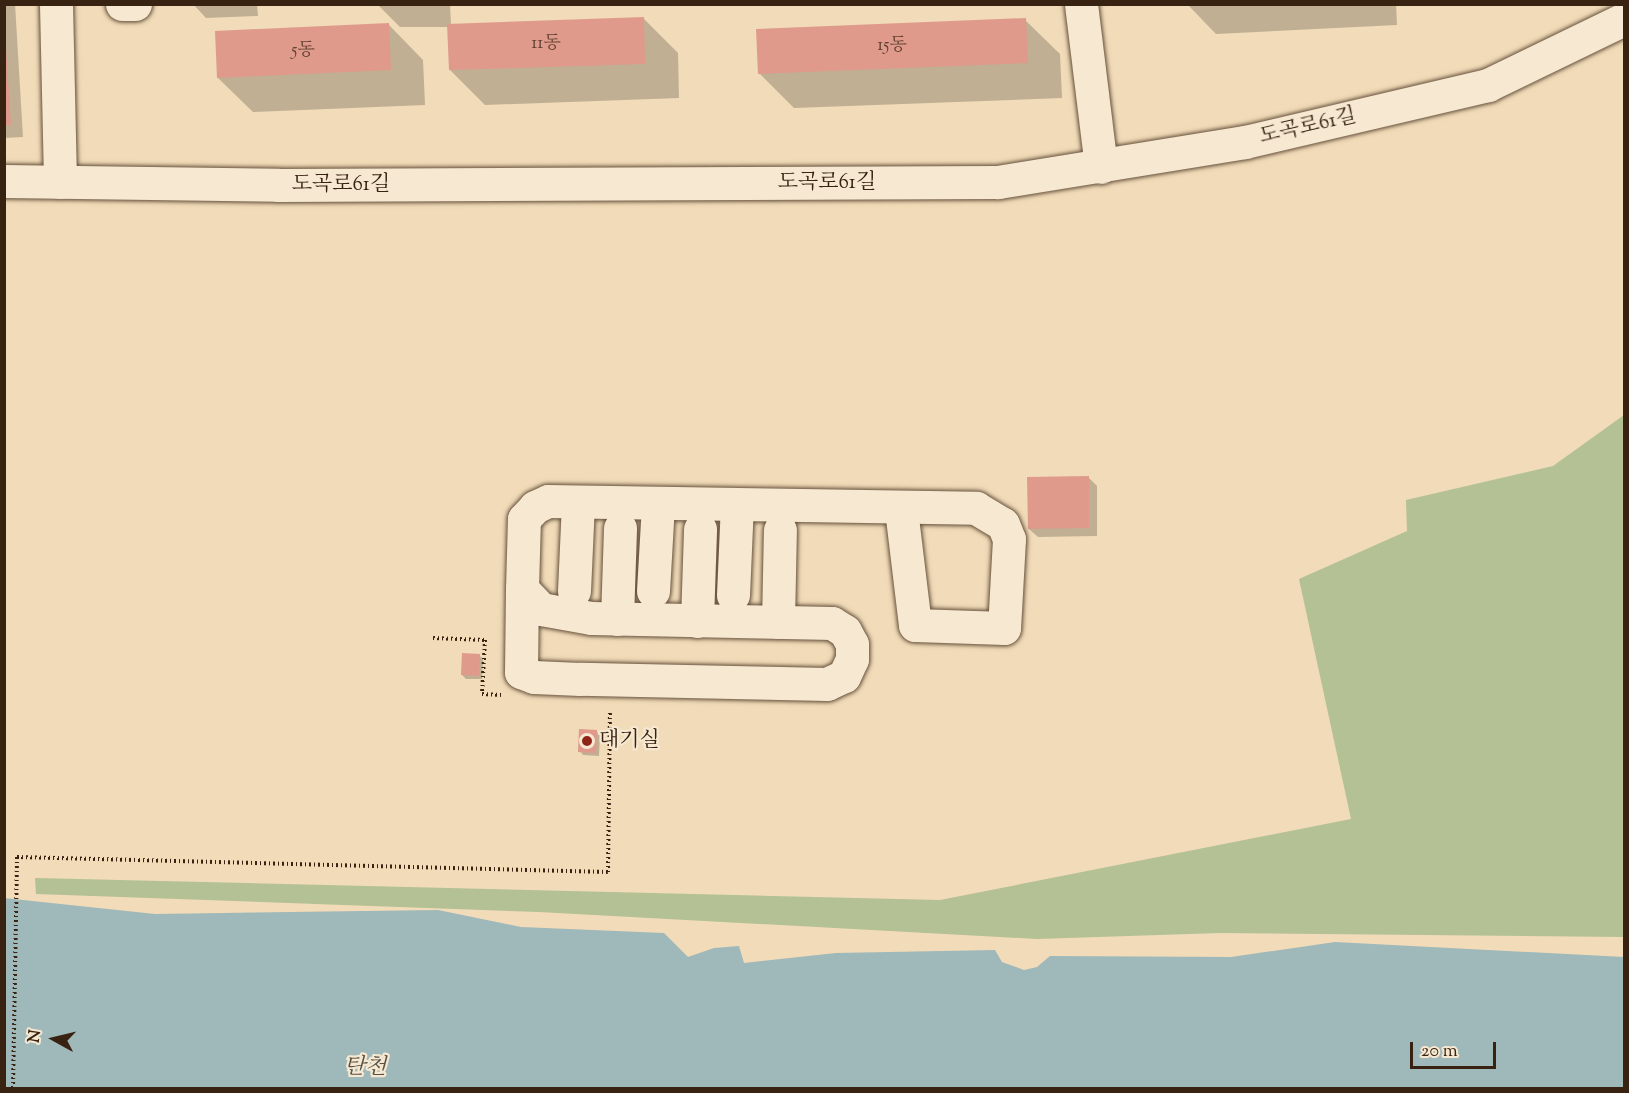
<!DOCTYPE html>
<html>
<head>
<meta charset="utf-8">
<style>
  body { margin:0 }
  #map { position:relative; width:1629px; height:1093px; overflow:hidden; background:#f1dbb8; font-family:"Sorts Mill Goudy","Noto Serif KR",serif }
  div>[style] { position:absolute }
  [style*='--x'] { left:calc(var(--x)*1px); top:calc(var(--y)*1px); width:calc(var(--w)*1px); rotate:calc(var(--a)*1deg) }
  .green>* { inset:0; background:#b3c194 }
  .water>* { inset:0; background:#9fb8b9 }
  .shadow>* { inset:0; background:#0003 }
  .building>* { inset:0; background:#df9a8c }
  .path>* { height:4px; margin-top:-2px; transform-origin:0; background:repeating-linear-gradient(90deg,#382313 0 1.5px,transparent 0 4.5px) }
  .roads { filter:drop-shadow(0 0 2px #66513c) drop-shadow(0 0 2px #66513c) }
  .minor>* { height:33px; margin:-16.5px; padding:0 16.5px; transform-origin:16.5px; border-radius:16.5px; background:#f6e8d1 }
  .dots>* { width:16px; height:16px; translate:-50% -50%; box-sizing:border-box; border:3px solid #f6e8d1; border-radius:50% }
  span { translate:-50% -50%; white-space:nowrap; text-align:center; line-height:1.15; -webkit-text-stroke:4.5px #f6e8d1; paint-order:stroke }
  .number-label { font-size:18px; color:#624131 }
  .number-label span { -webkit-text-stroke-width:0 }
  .street-label { font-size:21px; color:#382313 }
  .poi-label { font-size:21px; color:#382313 }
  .left { translate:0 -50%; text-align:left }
  .water-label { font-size:22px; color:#575045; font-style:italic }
  .frame { position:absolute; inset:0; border:6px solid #382313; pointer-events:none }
  .north { position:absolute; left:24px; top:1009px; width:60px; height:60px; -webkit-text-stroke:4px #f6e8d1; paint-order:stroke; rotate:278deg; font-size:16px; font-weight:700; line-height:24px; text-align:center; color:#382313 }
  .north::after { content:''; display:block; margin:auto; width:21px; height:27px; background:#382313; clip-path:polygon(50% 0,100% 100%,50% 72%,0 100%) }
  .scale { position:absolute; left:1410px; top:1042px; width:86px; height:27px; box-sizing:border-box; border:3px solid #382313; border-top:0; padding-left:8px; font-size:18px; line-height:21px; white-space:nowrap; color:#382313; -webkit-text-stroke:4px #f6e8d1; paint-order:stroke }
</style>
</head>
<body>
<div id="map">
  <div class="green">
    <div style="clip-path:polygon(1624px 415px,1624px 937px,1220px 933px,1037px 939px,539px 912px,36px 894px,35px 878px,940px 900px,1351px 819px,1299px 579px,1407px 531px,1406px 500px,1553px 466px)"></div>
  </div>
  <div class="water">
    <div style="clip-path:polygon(4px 898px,155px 914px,438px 910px,521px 927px,664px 933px,688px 957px,714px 948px,739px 946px,744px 963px,836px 953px,995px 950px,1002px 962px,1024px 970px,1037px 967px,1050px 956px,1231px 957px,1335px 942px,1624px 957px,1624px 1088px,5px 1088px)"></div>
  </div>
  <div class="shadow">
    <div style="clip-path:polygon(4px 4px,15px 4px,23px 137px,4px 138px)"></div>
    <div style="clip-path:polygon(193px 4px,257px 4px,258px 16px,206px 18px)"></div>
    <div style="clip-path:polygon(377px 4px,450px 4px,451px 25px,644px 19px,678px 53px,679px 98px,485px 105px,450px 70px,449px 27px,400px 27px)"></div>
    <div style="clip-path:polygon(1187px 4px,1396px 4px,1397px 25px,1216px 34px)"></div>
    <div style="clip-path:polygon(1025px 20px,1060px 54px,1062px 98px,794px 108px,759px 73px)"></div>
    <div style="clip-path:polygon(389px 25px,423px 60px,425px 105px,253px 112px,218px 78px)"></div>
    <div style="clip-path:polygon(1088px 477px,1097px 486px,1097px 536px,1038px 537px,1029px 529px)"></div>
    <div style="clip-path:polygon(479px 655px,483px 659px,482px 679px,466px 679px,462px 675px)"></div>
    <div style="clip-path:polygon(596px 731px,600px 735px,599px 756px,583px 755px,580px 751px)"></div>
  </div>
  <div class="building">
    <div style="clip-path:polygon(644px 17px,645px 64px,449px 70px,447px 24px)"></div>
    <div style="clip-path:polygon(1026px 18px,1028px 63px,758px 74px,756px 29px)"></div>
    <div style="clip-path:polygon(389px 23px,391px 70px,217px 78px,215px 31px)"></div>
    <div style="clip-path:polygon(6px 48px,11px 125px,4px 125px,4px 49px)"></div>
    <div style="clip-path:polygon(1089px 476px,1089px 528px,1028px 529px,1027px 477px)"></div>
    <div style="clip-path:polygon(462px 653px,480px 654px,479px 676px,461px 675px)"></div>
    <div style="clip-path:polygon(579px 729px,597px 730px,596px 753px,578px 752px)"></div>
  </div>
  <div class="path">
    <div style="--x:433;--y:638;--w:52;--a:2.2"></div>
    <div style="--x:485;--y:640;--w:54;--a:93.2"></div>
    <div style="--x:482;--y:694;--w:19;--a:3"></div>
    <div style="--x:13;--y:1088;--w:231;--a:-89"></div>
    <div style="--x:17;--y:857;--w:591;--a:1.45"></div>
    <div style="--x:608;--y:872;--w:162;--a:-89.3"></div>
  </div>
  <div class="roads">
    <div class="minor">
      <div style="--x:56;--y:4;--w:178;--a:88.7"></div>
      <div style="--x:122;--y:4;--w:13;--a:0"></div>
      <div style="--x:1081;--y:4;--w:164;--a:83"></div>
      <div style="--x:4;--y:181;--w:274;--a:0.8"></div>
      <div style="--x:278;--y:185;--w:720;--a:-0.24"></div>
      <div style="--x:998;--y:182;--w:250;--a:-9.2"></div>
      <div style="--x:1245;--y:142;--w:250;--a:-13.2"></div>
      <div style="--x:1488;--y:85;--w:151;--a:-25.9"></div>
      <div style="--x:522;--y:589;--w:28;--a:46"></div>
      <div style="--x:541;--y:609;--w:51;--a:10.2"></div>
      <div style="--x:591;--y:618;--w:241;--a:1.2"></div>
      <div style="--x:832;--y:623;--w:15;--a:32"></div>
      <div style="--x:845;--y:631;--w:15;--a:62"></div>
      <div style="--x:852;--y:644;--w:15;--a:90"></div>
      <div style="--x:852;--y:659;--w:19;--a:115"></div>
      <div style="--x:844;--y:676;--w:19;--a:155"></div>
      <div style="--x:827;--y:684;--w:247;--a:-178.8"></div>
      <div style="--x:580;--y:679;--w:46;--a:-177.5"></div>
      <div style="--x:534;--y:677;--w:14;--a:-159"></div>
      <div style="--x:521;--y:672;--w:83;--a:-89.3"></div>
      <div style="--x:522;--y:589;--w:70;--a:-88.4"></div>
      <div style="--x:524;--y:519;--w:16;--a:-47"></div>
      <div style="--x:535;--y:507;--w:14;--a:-25"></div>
      <div style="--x:548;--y:501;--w:428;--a:0.9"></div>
      <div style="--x:976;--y:508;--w:31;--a:31"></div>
      <div style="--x:1003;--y:524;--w:16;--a:68"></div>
      <div style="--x:1009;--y:539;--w:89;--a:93.2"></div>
      <div style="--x:1004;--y:628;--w:89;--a:-178.1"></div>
      <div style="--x:915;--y:625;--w:117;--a:-96.9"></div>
      <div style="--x:574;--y:591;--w:89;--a:-87.4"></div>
      <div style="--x:653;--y:591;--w:87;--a:-86.7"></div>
      <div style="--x:733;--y:595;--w:90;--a:-87.5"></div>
      <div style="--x:617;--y:619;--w:91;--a:-88.1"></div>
      <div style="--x:697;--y:621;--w:92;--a:-88.1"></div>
      <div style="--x:778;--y:622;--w:92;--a:-88.8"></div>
    </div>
  </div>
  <div class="dots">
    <div style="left:587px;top:741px;background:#8f2418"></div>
  </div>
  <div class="number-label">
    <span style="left:546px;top:44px">11동</span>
    <span style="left:892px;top:46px">15동</span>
    <span style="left:303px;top:51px">5동</span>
  </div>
  <div class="street-label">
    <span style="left:1308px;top:127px;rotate:-13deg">도곡로61길</span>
    <span style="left:827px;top:183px">도곡로61길</span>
    <span style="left:341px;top:185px">도곡로61길</span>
  </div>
  <div class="poi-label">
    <span class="left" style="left:599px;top:741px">대기실</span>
  </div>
  <div class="water-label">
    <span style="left:365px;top:1069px;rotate:1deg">탄천</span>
  </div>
  <div class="frame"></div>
  <div class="north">N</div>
  <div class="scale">20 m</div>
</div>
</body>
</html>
